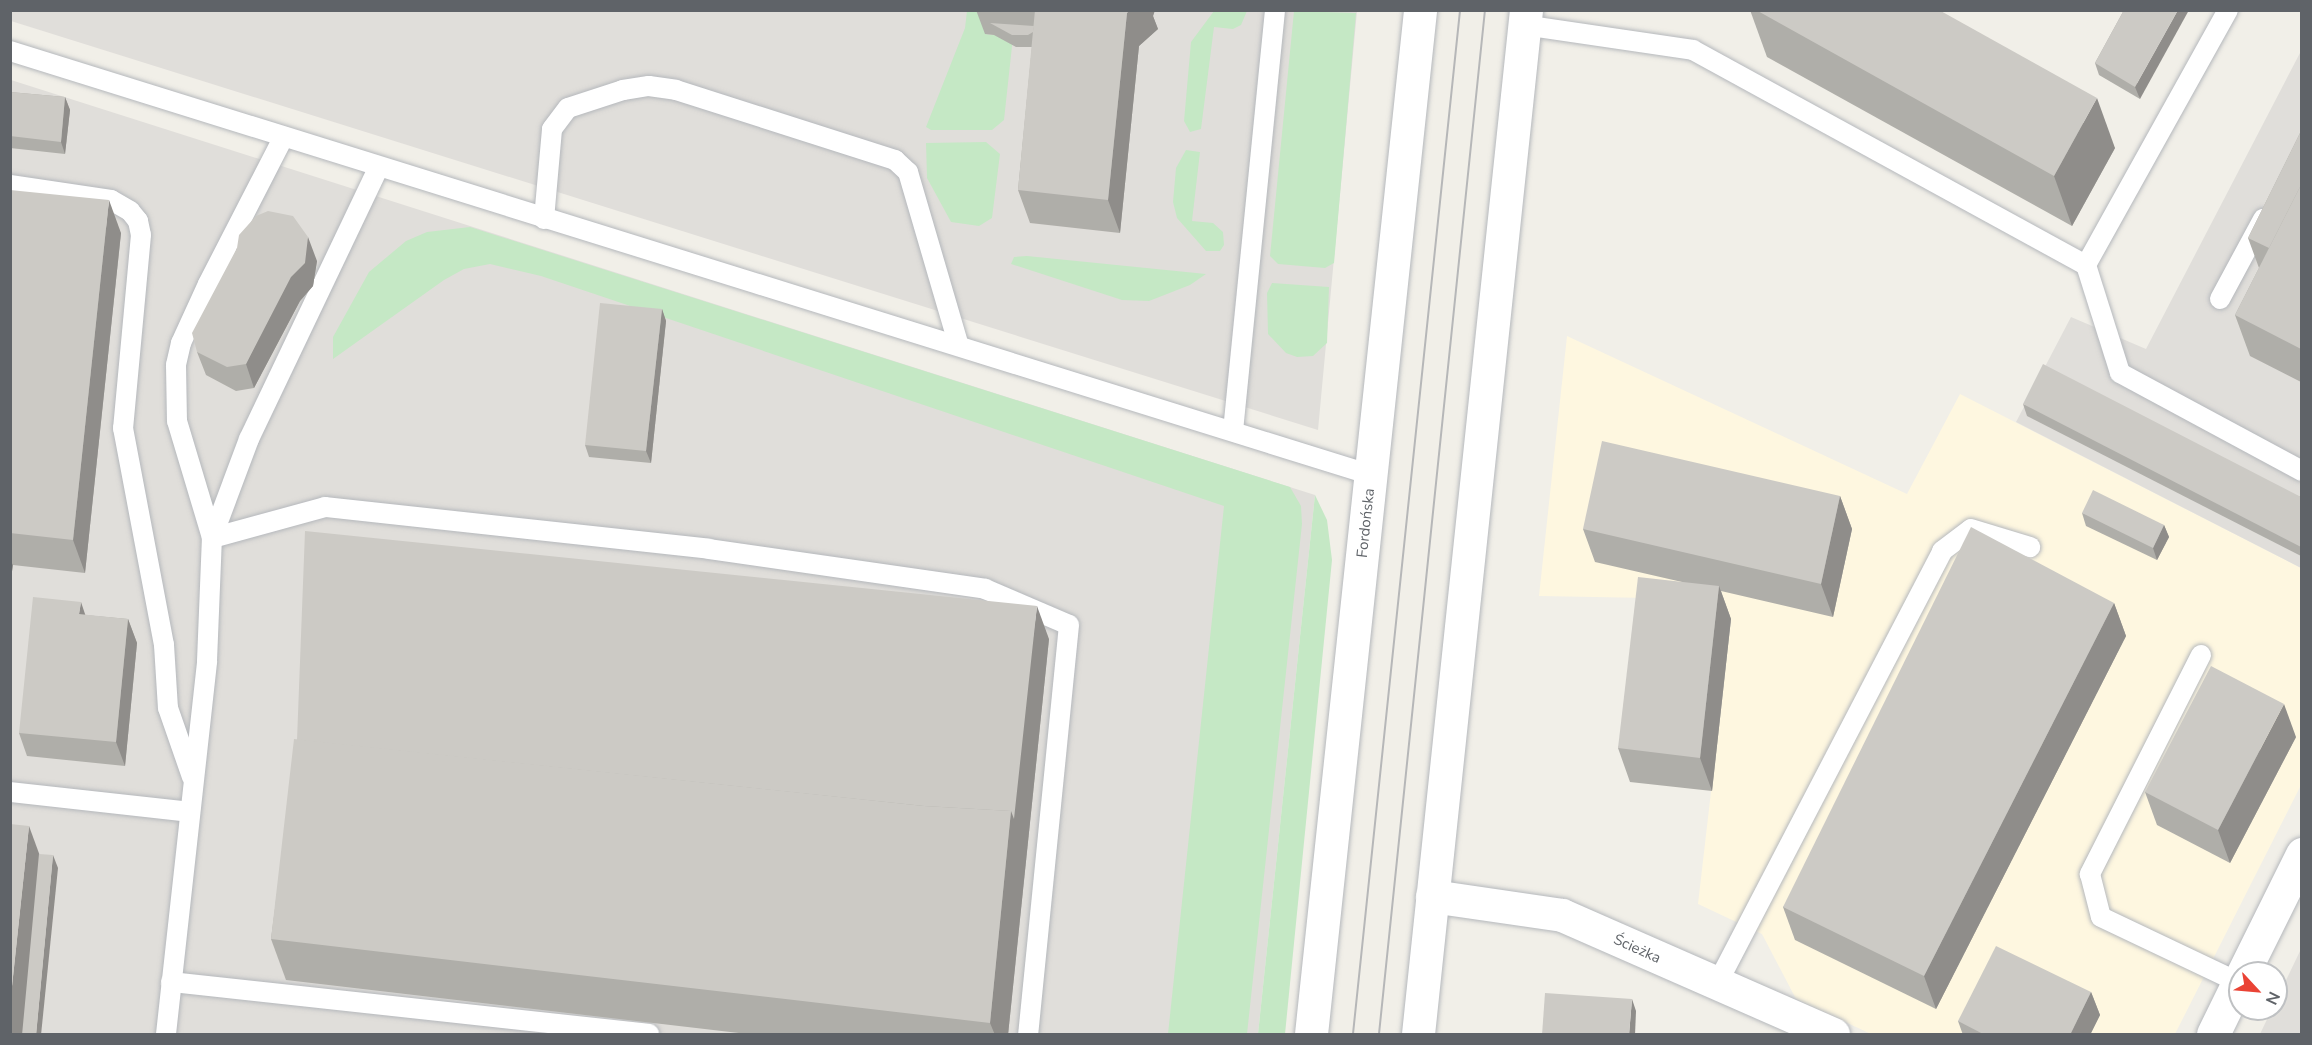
<!DOCTYPE html>
<html>
<head>
<meta charset="utf-8">
<style>
  body { margin:0 }
  #map { position:relative; width:2312px; height:1045px; overflow:hidden; background:#f1efe8; font-family:"Nunito Sans",sans-serif }
  div>[style] { position:absolute }
  [style*='--x'] { left:calc(var(--x)*1px); top:calc(var(--y)*1px); width:calc(var(--w)*1px); rotate:calc(var(--a)*1deg) }
  .commercial>* { inset:0; background:#fef7e0 }
  .industrial>* { inset:0; background:#e0deda }
  .green>* { inset:0; background:#c5e8c5 }
  .roads { filter:drop-shadow(0 0 2px #b5b8bc) drop-shadow(0 0 2px #b5b8bc) }
  .service>* { height:20px; margin:-10px; padding:0 10px; transform-origin:10px; border-radius:10px; background:#fff }
  .minor>* { height:33px; margin:-16.5px; padding:0 16.5px; transform-origin:16.5px; border-radius:16.5px; background:#fff }
  .secondary>* { height:33px; margin:-16.5px; padding:0 16.5px; transform-origin:16.5px; border-radius:16.5px; background:#fff }
  .tram>* { height:1.5px; margin:-0.75px; padding:0 0.75px; transform-origin:0.75px; border-radius:0.75px; background:#b6b7b8 }
  .wall>* { inset:0; background:#afaea9 }
  .shaded-wall>* { inset:0; background:#8f8d8a }
  .building>* { inset:0; background:#cccac5 }
  span { translate:-50% -50%; white-space:nowrap; text-align:center; line-height:1.15; -webkit-text-stroke:4.5px #fff; paint-order:stroke }
  .street-label { font-size:15px; color:#5f6368 }
  .frame { position:absolute; inset:0; border:12px solid #5f6368; pointer-events:none }
  .north { position:absolute; left:2228px; top:961px; width:60px; height:60px; box-sizing:border-box; background:#fff; border:2px solid #bfc1c3; border-radius:50%; rotate:116deg; font-size:16px; font-weight:700; line-height:24px; text-align:center; color:#5f6368 }
  .north::after { content:''; display:block; margin:auto; width:21px; height:27px; background:#ea4335; clip-path:polygon(50% 0,100% 100%,50% 72%,0 100%) }
</style>
</head>
<body>
<div id="map">
  <div class="commercial">
    <div style="clip-path:polygon(1567px 336px,1907px 494px,1960px 394px,2301px 568px,2301px 785px,2175px 1034px,1871px 1034px,1796px 999px,1762px 934px,1698px 904px,1731px 619px,1650px 598px,1539px 596px)"></div>
  </div>
  <div class="industrial">
    <div style="clip-path:polygon(11px 10px,1357px 11px,1318px 430px,11px 21px)"></div>
    <div style="clip-path:polygon(2301px 51px,2301px 568px,2016px 422px,2071px 317px,2146px 349px)"></div>
    <div style="clip-path:polygon(11px 80px,1315px 495px,1258px 1034px,11px 1034px)"></div>
    <div style="clip-path:polygon(2301px 949px,2301px 1034px,2260px 1034px,2272px 1009px,2276px 1009px,2276px 1001px)"></div>
  </div>
  <div class="green">
    <div style="clip-path:polygon(967px 11px,988px 11px,985px 34px,1013px 37px,1004px 120px,992px 130px,931px 130px,926px 127px,965px 28px)"></div>
    <div style="clip-path:polygon(1214px 11px,1247px 11px,1241px 25px,1233px 29px,1214px 27px,1201px 129px,1190px 132px,1184px 121px,1191px 42px)"></div>
    <div style="clip-path:polygon(1294px 11px,1356px 13px,1334px 263px,1325px 268px,1278px 264px,1270px 256px)"></div>
    <div style="clip-path:polygon(986px 142px,1000px 154px,992px 218px,979px 226px,951px 222px,927px 178px,926px 143px)"></div>
    <div style="clip-path:polygon(1186px 150px,1200px 152px,1192px 221px,1213px 223px,1223px 232px,1224px 245px,1220px 251px,1206px 251px,1177px 218px,1173px 202px,1176px 168px)"></div>
    <div style="clip-path:polygon(470px 227px,1290px 487px,1301px 506px,1302px 524px,1247px 1034px,1168px 1034px,1224px 506px,541px 276px,490px 264px,464px 269px,444px 280px,333px 359px,333px 337px,369px 272px,406px 241px,427px 232px)"></div>
    <div style="clip-path:polygon(1027px 256px,1206px 274px,1190px 285px,1149px 301px,1122px 300px,1011px 264px,1014px 257px)"></div>
    <div style="clip-path:polygon(1272px 283px,1329px 287px,1327px 343px,1313px 356px,1297px 357px,1286px 353px,1268px 334px,1267px 293px)"></div>
    <div style="clip-path:polygon(1315px 495px,1327px 520px,1332px 560px,1285px 1034px,1258px 1034px)"></div>
  </div>
  <div class="roads">
    <div class="service">
      <div style="--x:1524;--y:25;--w:171;--a:8.4"></div>
      <div style="--x:1693;--y:50;--w:448;--a:28.7"></div>
      <div style="--x:2086;--y:265;--w:113;--a:72.5"></div>
      <div style="--x:2120;--y:373;--w:207;--a:28.3"></div>
      <div style="--x:10;--y:51;--w:1426;--a:17.3"></div>
      <div style="--x:283;--y:138;--w:164;--a:117.2"></div>
      <div style="--x:208;--y:284;--w:65;--a:114.6"></div>
      <div style="--x:181;--y:343;--w:23;--a:103"></div>
      <div style="--x:176;--y:365;--w:56;--a:89"></div>
      <div style="--x:177;--y:421;--w:122;--a:73.3"></div>
      <div style="--x:212;--y:538;--w:117;--a:-15.3"></div>
      <div style="--x:325;--y:507;--w:386;--a:6.2"></div>
      <div style="--x:709;--y:549;--w:279;--a:8.2"></div>
      <div style="--x:985;--y:589;--w:91;--a:23.2"></div>
      <div style="--x:1069;--y:625;--w:411;--a:95.7"></div>
      <div style="--x:10;--y:185;--w:102;--a:8.4"></div>
      <div style="--x:111;--y:200;--w:22;--a:30"></div>
      <div style="--x:130;--y:211;--w:13;--a:51"></div>
      <div style="--x:138;--y:221;--w:14;--a:78"></div>
      <div style="--x:141;--y:235;--w:194;--a:95.3"></div>
      <div style="--x:123;--y:428;--w:221;--a:79.3"></div>
      <div style="--x:164;--y:645;--w:63;--a:86.4"></div>
      <div style="--x:168;--y:708;--w:73;--a:70.8"></div>
      <div style="--x:544;--y:219;--w:90;--a:-84.9"></div>
      <div style="--x:552;--y:129;--w:26;--a:-53"></div>
      <div style="--x:568;--y:108;--w:58;--a:-18.1"></div>
      <div style="--x:623;--y:90;--w:26;--a:-9"></div>
      <div style="--x:649;--y:86;--w:27;--a:8"></div>
      <div style="--x:676;--y:90;--w:230;--a:17.7"></div>
      <div style="--x:895;--y:160;--w:18;--a:43"></div>
      <div style="--x:908;--y:172;--w:181;--a:73.7"></div>
      <div style="--x:2086;--y:265;--w:292;--a:-60.9"></div>
      <div style="--x:2220;--y:299;--w:91;--a:-61.7"></div>
      <div style="--x:1233;--y:431;--w:423;--a:-84.3"></div>
      <div style="--x:2201;--y:655;--w:246;--a:116.9"></div>
      <div style="--x:2090;--y:874;--w:44;--a:75.7"></div>
      <div style="--x:2101;--y:917;--w:152;--a:25.4"></div>
      <div style="--x:10;--y:792;--w:181;--a:6.3"></div>
      <div style="--x:171;--y:982;--w:481;--a:6.2"></div>
      <div style="--x:1717;--y:984;--w:488;--a:-62.5"></div>
      <div style="--x:1942;--y:551;--w:36;--a:-37"></div>
      <div style="--x:1971;--y:529;--w:62;--a:17"></div>
      <div style="--x:166;--y:1034;--w:375;--a:-83.7"></div>
      <div style="--x:207;--y:661;--w:123;--a:-87.7"></div>
      <div style="--x:212;--y:538;--w:106;--a:-69.5"></div>
      <div style="--x:249;--y:439;--w:299;--a:-64.5"></div>
    </div>
    <div class="minor">
      <div style="--x:1432;--y:896;--w:131;--a:8.3"></div>
      <div style="--x:1562;--y:915;--w:296;--a:23.7"></div>
      <div style="--x:2243;--y:973;--w:133;--a:-63.6"></div>
      <div style="--x:2213;--y:1034;--w:61;--a:-63.9"></div>
    </div>
    <div class="secondary">
      <div style="--x:1311;--y:1034;--w:1030;--a:-83.92"></div>
      <div style="--x:1418;--y:1034;--w:1030;--a:-83.98"></div>
    </div>
  </div>
  <div class="tram">
    <div style="--x:1353;--y:1034;--w:1030;--a:-84.03"></div>
    <div style="--x:1379;--y:1034;--w:1029;--a:-84.09"></div>
  </div>
  <div class="wall">
    <div style="clip-path:polygon(976px 10px,1155px 10px,1153px 16px,1158px 29px,1139px 46px,1120px 233px,1030px 223px,1018px 190px,1032px 47px,1016px 47px,994px 35px,985px 34px)"></div>
    <div style="clip-path:polygon(1750px 10px,1939px 10px,2115px 148px,2072px 226px,1767px 57px)"></div>
    <div style="clip-path:polygon(2124px 10px,2140px 99px,2099px 75px,2095px 63px)"></div>
    <div style="clip-path:polygon(10px 92px,65px 97px,70px 110px,65px 154px,10px 148px)"></div>
    <div style="clip-path:polygon(2301px 131px,2301px 382px,2250px 356px,2235px 315px,2259px 268px,2248px 238px)"></div>
    <div style="clip-path:polygon(10px 190px,121px 233px,85px 573px,13px 565px,10px 584px)"></div>
    <div style="clip-path:polygon(237px 248px,317px 261px,313px 286px,300px 301px,254px 388px,236px 391px,206px 375px,197px 352px)"></div>
    <div style="clip-path:polygon(662px 309px,666px 321px,651px 463px,589px 457px,585px 445px)"></div>
    <div style="clip-path:polygon(2023px 404px,2301px 497px,2301px 556px,2027px 416px)"></div>
    <div style="clip-path:polygon(1840px 496px,1852px 529px,1833px 617px,1721px 591px,1731px 619px,1712px 791px,1630px 782px,1618px 748px,1682px 582px,1595px 562px,1583px 529px)"></div>
    <div style="clip-path:polygon(2082px 513px,2164px 525px,2169px 537px,2157px 560px,2086px 526px)"></div>
    <div style="clip-path:polygon(2114px 603px,2126px 636px,1936px 1009px,1795px 940px,1783px 907px)"></div>
    <div style="clip-path:polygon(85px 615px,128px 619px,137px 643px,125px 766px,27px 756px,19px 733px)"></div>
    <div style="clip-path:polygon(1049px 639px,1008px 1035px,756px 1035px,286px 980px,271px 939px,297px 740px)"></div>
    <div style="clip-path:polygon(2296px 737px,2230px 863px,2157px 825px,2145px 792px)"></div>
    <div style="clip-path:polygon(2091px 992px,2100px 1015px,2090px 1035px,1963px 1035px,1958px 1021px)"></div>
  </div>
  <div class="shaded-wall">
    <div style="clip-path:polygon(1130px 10px,1155px 10px,1153px 16px,1158px 29px,1139px 46px,1120px 233px,1108px 200px,1127px 13px)"></div>
    <div style="clip-path:polygon(2178px 10px,2189px 10px,2140px 99px,2135px 87px)"></div>
    <div style="clip-path:polygon(65px 97px,70px 110px,65px 154px,61px 142px)"></div>
    <div style="clip-path:polygon(2097px 98px,2115px 148px,2072px 226px,2054px 176px)"></div>
    <div style="clip-path:polygon(109px 200px,121px 233px,85px 573px,73px 540px)"></div>
    <div style="clip-path:polygon(308px 237px,317px 261px,313px 286px,300px 301px,254px 388px,246px 364px)"></div>
    <div style="clip-path:polygon(662px 309px,666px 321px,651px 463px,646px 451px)"></div>
    <div style="clip-path:polygon(1840px 496px,1852px 529px,1833px 617px,1821px 584px)"></div>
    <div style="clip-path:polygon(2164px 525px,2169px 537px,2157px 560px,2153px 548px)"></div>
    <div style="clip-path:polygon(10px 560px,13px 565px,10px 584px)"></div>
    <div style="clip-path:polygon(1719px 586px,1731px 619px,1712px 791px,1700px 758px)"></div>
    <div style="clip-path:polygon(81px 602px,89px 626px,79px 614px)"></div>
    <div style="clip-path:polygon(2114px 603px,2126px 636px,1936px 1009px,1924px 976px)"></div>
    <div style="clip-path:polygon(1037px 606px,1049px 639px,1008px 1035px,995px 1035px,990px 1023px,1011px 811px)"></div>
    <div style="clip-path:polygon(128px 619px,137px 643px,125px 766px,116px 742px)"></div>
    <div style="clip-path:polygon(2284px 704px,2296px 737px,2230px 863px,2218px 830px)"></div>
    <div style="clip-path:polygon(29px 826px,44px 867px,26px 1035px,10px 1035px,10px 1005px)"></div>
    <div style="clip-path:polygon(53px 855px,58px 868px,41px 1035px,36px 1035px)"></div>
    <div style="clip-path:polygon(2091px 992px,2100px 1015px,2090px 1035px,2070px 1035px)"></div>
    <div style="clip-path:polygon(1632px 999px,1636px 1011px,1635px 1035px,1629px 1035px)"></div>
  </div>
  <div class="building">
    <div style="clip-path:polygon(1035px 10px,1130px 10px,1127px 13px,1108px 200px,1018px 190px)"></div>
    <div style="clip-path:polygon(1756px 10px,1939px 10px,2097px 98px,2054px 176px)"></div>
    <div style="clip-path:polygon(2124px 10px,2178px 10px,2135px 87px,2095px 63px)"></div>
    <div style="clip-path:polygon(990px 23px,1034px 26px,1033px 32px,1028px 35px,1012px 35px)"></div>
    <div style="clip-path:polygon(10px 92px,65px 97px,61px 142px,10px 136px)"></div>
    <div style="clip-path:polygon(2301px 131px,2301px 185px,2269px 248px,2248px 238px)"></div>
    <div style="clip-path:polygon(2301px 185px,2301px 349px,2235px 315px)"></div>
    <div style="clip-path:polygon(10px 190px,109px 200px,73px 540px,10px 533px)"></div>
    <div style="clip-path:polygon(268px 211px,293px 216px,308px 237px,305px 263px,291px 277px,246px 364px,227px 367px,197px 352px,192px 333px,237px 248px,239px 235px,256px 216px)"></div>
    <div style="clip-path:polygon(600px 303px,662px 309px,646px 451px,585px 445px)"></div>
    <div style="clip-path:polygon(2043px 364px,2301px 497px,2301px 547px,2023px 404px)"></div>
    <div style="clip-path:polygon(1602px 441px,1840px 496px,1821px 584px,1583px 529px)"></div>
    <div style="clip-path:polygon(2093px 490px,2164px 525px,2153px 548px,2082px 513px)"></div>
    <div style="clip-path:polygon(1971px 527px,2114px 603px,1924px 976px,1783px 907px)"></div>
    <div style="clip-path:polygon(305px 531px,1037px 606px,1014px 819px,1011px 811px,924px 806px,297px 740px)"></div>
    <div style="clip-path:polygon(1638px 577px,1719px 586px,1700px 758px,1618px 748px)"></div>
    <div style="clip-path:polygon(33px 597px,81px 602px,79px 614px,128px 619px,116px 742px,19px 733px)"></div>
    <div style="clip-path:polygon(2211px 666px,2284px 704px,2218px 830px,2145px 792px)"></div>
    <div style="clip-path:polygon(294px 739px,924px 806px,1011px 811px,990px 1023px,271px 939px)"></div>
    <div style="clip-path:polygon(10px 824px,29px 826px,10px 1005px)"></div>
    <div style="clip-path:polygon(39px 854px,53px 855px,36px 1035px,22px 1035px)"></div>
    <div style="clip-path:polygon(1996px 946px,2091px 992px,2070px 1035px,1985px 1035px,1958px 1021px)"></div>
    <div style="clip-path:polygon(1545px 993px,1632px 999px,1629px 1035px,1542px 1035px)"></div>
  </div>
  <div class="street-label">
    <span style="left:1366px;top:523px;rotate:-84deg">Fordońska</span>
    <span style="left:1637px;top:949px;rotate:24deg">Ścieżka</span>
  </div>
  <div class="frame"></div>
  <div class="north">N</div>
</div>
</body>
</html>
